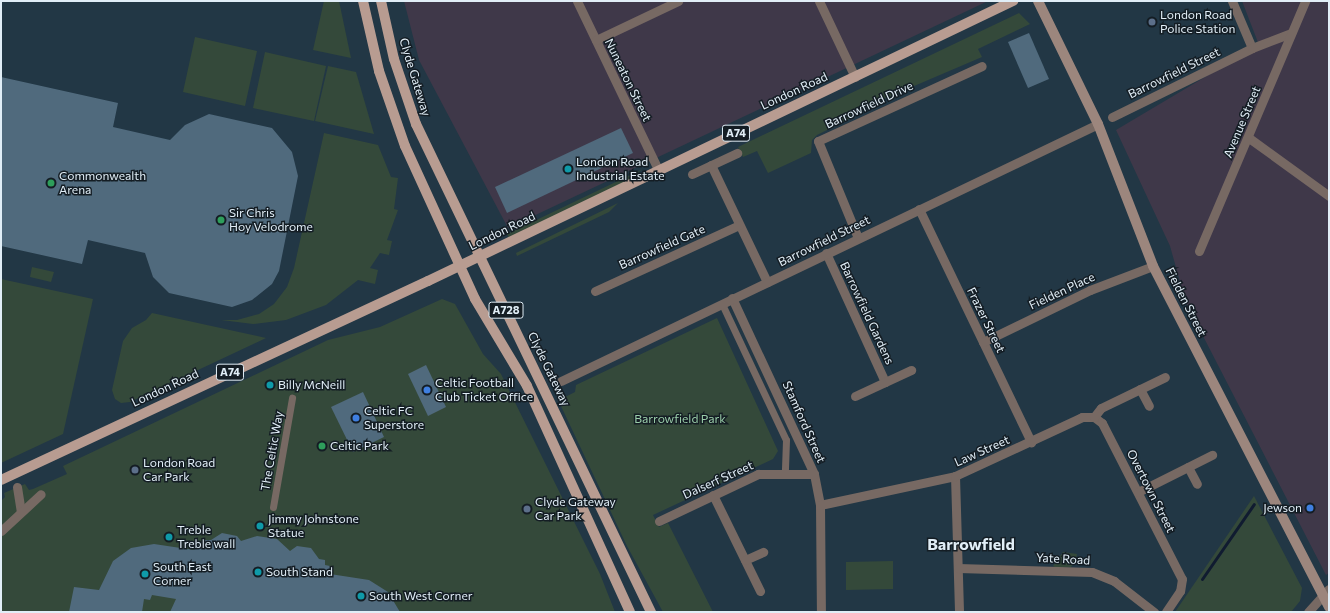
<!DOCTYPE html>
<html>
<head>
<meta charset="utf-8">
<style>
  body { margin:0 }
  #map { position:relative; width:1330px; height:613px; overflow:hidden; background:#223745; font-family:Commissioner,sans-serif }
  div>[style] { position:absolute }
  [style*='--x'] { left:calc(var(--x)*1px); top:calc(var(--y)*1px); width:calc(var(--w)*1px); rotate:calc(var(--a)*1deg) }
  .industrial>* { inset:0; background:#3f3849 }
  .green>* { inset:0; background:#34493a }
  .stream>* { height:3px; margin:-1.5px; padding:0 1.5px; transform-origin:1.5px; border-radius:1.5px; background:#101b30 }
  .building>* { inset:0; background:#506a7d }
  .pedestrian>* { height:7px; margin:-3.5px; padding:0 3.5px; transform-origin:3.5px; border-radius:3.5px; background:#776963 }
  .minor>* { height:9px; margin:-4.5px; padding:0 4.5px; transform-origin:4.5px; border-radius:4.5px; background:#776963 }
  .secondary>* { height:10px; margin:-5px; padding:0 5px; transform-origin:5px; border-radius:5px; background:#9c867d }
  .primary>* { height:10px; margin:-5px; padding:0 5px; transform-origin:5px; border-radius:5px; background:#b89c91 }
  .dots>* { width:11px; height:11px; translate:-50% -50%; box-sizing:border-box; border:2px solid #141d24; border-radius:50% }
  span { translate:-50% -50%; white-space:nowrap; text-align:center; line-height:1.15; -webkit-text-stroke:3px #141d24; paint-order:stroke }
  .shield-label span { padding:1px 3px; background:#141d24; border:1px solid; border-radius:3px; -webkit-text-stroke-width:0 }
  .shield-label { font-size:11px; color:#e1eef7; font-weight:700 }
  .poi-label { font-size:12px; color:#e1eef7 }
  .left { translate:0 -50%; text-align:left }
  .right { translate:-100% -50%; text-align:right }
  .street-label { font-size:12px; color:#e1eef7 }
  .park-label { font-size:12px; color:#9bceaa }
  .district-label { font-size:16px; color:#e1eef7; font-weight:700 }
  .frame { position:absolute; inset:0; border:2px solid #e1eef7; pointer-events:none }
</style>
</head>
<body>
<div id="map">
  <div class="industrial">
    <div style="clip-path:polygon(404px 1px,988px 1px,508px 228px,419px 60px)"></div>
    <div style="clip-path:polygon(1242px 1px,1329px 1px,1329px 573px,1326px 575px,1186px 303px,1170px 246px,1116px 130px,1259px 45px)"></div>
  </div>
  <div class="green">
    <div style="clip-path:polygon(324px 1px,339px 1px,351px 58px,313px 50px)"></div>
    <div style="clip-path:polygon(1019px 13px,1030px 24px,978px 49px,982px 57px,858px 110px,855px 116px,817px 135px,812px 140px,811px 153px,768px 173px,757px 151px,743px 157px,738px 147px)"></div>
    <div style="clip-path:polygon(195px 37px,257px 51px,245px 106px,183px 92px)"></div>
    <div style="clip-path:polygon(265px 52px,326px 66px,314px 121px,253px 108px)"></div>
    <div style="clip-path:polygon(328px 66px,356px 72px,374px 134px,315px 121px)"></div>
    <div style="clip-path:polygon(324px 133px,378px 145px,391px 177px,398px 178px,394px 209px,398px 210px,387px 240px,392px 241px,389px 255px,380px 253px,370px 268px,378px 270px,375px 284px,358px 280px,326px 305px,286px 320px,253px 324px,221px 320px,237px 320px,259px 314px,274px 304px,287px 287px,294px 268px)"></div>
    <div style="clip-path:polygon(643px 169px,622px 184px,509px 238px,507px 234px)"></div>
    <div style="clip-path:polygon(618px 203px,609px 212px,517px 256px,516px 253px)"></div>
    <div style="clip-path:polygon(32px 267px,54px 272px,51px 282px,30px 277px)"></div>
    <div style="clip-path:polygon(1px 279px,93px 299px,63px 434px,1px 463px)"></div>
    <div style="clip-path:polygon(442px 299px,455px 304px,483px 354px,501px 374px,600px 574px,615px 612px,1px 612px,1px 501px,5px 497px,4px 493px,25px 484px,29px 490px,33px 489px,67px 474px,63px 466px,328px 340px,380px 327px)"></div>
    <div style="clip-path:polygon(152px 313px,266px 338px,130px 402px,121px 403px,115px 399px,112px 390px,123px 341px,132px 328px,146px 320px)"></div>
    <div style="clip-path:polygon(717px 318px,778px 451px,773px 459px,653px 515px,659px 527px,668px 523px,713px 612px,663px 612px,627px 546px,560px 404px,563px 398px,575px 392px,576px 385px)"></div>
    <div style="clip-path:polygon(1254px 496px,1302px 588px,1300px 601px,1291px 612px,1175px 612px)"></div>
    <div style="clip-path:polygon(1063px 552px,1077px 554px,1075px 562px,1071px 567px,1057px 568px,1053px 566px)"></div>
    <div style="clip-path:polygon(893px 561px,893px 589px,846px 590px,846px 562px)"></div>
  </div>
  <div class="stream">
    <div style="--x:1202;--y:579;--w:91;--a:-55.3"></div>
  </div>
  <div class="building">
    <div style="clip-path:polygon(1029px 33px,1049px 79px,1028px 88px,1008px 42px)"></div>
    <div style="clip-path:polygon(1px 77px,118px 103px,113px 127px,170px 140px,185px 125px,209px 114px,272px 128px,292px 152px,298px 176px,279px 271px,272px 284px,252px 300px,232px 307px,169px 293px,153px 277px,145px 253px,88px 240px,82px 264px,1px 246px)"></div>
    <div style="clip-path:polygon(621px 128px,633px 153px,507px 213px,495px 187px)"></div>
    <div style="clip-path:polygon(426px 365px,446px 407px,428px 416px,408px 374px)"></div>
    <div style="clip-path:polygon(363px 392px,384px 437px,353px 452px,331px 407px)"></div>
    <div style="clip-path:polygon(222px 533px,237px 536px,241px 541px,257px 536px,277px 539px,290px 551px,297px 546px,311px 548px,319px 559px,325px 560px,325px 565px,330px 566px,330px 574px,369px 580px,388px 592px,400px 612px,170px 612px,176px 599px,152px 595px,150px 600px,144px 599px,142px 612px,69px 612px,74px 587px,99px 590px,113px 561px,131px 548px,154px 544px,194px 550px,197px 545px,204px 545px,205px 540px,211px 540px)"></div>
  </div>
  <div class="pedestrian">
    <div style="--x:722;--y:304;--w:150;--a:64.8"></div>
    <div style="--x:786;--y:440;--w:35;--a:92"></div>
    <div style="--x:273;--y:507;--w:111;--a:-80.1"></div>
  </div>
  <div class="minor">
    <div style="--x:577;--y:1;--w:187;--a:64.3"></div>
    <div style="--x:819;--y:1;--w:84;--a:64.7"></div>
    <div style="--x:1232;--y:1;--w:51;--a:66.9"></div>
    <div style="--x:596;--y:40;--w:91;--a:-25.4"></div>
    <div style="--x:1112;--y:117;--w:156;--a:-26.2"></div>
    <div style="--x:1252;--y:48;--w:42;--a:-21"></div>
    <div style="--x:1249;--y:138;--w:99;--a:35.9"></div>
    <div style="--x:711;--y:165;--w:130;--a:64.4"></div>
    <div style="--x:692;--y:174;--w:50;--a:-25"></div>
    <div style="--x:919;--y:209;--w:259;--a:64.3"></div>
    <div style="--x:858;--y:238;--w:105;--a:-112.4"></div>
    <div style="--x:818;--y:141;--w:180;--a:-24.6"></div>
    <div style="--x:1199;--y:251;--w:272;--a:-67"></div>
    <div style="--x:826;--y:253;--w:142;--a:65.4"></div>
    <div style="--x:595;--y:291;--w:158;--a:-24.6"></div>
    <div style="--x:732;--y:298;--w:194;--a:65"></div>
    <div style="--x:814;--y:474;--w:32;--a:79"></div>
    <div style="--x:820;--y:505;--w:107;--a:89.5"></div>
    <div style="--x:983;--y:342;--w:119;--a:-25.9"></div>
    <div style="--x:1090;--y:290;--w:67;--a:-20.9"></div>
    <div style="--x:561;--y:381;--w:595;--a:-25.58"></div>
    <div style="--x:1140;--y:389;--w:19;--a:62"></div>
    <div style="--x:855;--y:396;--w:62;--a:-24.9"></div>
    <div style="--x:1094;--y:417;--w:10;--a:37"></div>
    <div style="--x:1102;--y:423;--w:175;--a:62.9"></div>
    <div style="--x:1182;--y:579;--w:12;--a:99"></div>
    <div style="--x:1180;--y:591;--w:25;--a:124"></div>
    <div style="--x:1188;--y:467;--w:19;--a:62"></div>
    <div style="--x:955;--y:476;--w:136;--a:88.3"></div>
    <div style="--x:17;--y:487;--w:24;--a:81"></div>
    <div style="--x:1138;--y:492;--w:83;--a:-26.6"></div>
    <div style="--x:713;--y:495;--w:107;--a:63.9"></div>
    <div style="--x:820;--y:505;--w:138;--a:-12.1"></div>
    <div style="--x:955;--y:476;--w:140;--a:-24.9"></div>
    <div style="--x:1082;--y:417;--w:12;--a:0"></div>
    <div style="--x:1094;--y:417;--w:11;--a:-52"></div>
    <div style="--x:1101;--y:408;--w:71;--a:-25.8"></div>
    <div style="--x:659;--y:521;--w:110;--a:-25.4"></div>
    <div style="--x:758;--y:474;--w:56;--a:0"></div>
    <div style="--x:1;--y:531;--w:54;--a:-42.8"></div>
    <div style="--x:745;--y:560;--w:20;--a:-24"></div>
    <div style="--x:958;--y:568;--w:134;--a:1.7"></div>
    <div style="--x:1092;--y:572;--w:24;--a:22"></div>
    <div style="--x:1114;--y:581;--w:51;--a:37.8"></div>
    <div style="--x:1308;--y:612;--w:31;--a:-48"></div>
  </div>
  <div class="secondary">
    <div style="--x:1038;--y:1;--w:137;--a:64"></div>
    <div style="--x:1098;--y:124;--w:152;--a:68.8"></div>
    <div style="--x:1153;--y:266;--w:384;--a:62.7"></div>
  </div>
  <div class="primary">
    <div style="--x:363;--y:1;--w:72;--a:77.1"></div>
    <div style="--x:379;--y:71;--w:79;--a:70.9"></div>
    <div style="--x:405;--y:146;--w:168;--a:65.4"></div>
    <div style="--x:475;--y:299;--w:101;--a:59.1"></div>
    <div style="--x:527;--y:386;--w:248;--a:65.5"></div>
    <div style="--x:381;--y:1;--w:59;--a:77.4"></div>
    <div style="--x:394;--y:59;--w:69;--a:71.3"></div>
    <div style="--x:416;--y:124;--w:542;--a:64.29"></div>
    <div style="--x:1;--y:480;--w:471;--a:-25"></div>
    <div style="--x:428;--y:281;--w:649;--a:-25.58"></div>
  </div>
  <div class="dots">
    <div style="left:1152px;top:22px;background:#5c6f8a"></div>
    <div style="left:568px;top:169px;background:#0f9aa8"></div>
    <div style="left:51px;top:183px;background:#2e9e5b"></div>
    <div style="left:221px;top:220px;background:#2e9e5b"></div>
    <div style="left:270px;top:385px;background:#0f9aa8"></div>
    <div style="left:427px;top:390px;background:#3f7fe0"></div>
    <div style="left:356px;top:418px;background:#3f7fe0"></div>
    <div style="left:322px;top:446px;background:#2e9e5b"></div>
    <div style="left:135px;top:470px;background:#5c6f8a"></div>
    <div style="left:1310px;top:508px;background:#3f7fe0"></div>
    <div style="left:527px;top:509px;background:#5c6f8a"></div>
    <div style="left:260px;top:526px;background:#0f9aa8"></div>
    <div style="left:169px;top:537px;background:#0f9aa8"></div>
    <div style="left:258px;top:572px;background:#0f9aa8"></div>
    <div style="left:145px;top:574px;background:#0f9aa8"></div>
    <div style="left:361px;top:596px;background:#0f9aa8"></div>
  </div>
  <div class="shield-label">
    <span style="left:736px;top:133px">A74</span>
    <span style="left:506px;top:310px">A728</span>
    <span style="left:230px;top:372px">A74</span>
  </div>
  <div class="poi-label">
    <span class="left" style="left:1160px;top:22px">London Road<br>Police Station</span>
    <span class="left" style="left:576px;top:169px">London Road<br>Industrial Estate</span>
    <span class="left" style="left:59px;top:183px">Commonwealth<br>Arena</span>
    <span class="left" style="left:229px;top:220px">Sir Chris<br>Hoy Velodrome</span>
    <span class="left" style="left:435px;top:390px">Celtic Football<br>Club Ticket Office</span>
    <span class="left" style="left:278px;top:385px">Billy McNeill</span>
    <span class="left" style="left:364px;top:418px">Celtic FC<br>Superstore</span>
    <span class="left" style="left:330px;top:446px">Celtic Park</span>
    <span class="left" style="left:143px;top:470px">London Road<br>Car Park</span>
    <span class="left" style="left:535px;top:509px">Clyde Gateway<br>Car Park</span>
    <span class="right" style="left:1302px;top:508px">Jewson</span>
    <span class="left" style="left:268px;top:526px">Jimmy Johnstone<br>Statue</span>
    <span class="left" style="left:177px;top:537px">Treble<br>Treble wall</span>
    <span class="left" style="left:153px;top:574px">South East<br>Corner</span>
    <span class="left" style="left:266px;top:572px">South Stand</span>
    <span class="left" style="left:369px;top:596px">South West Corner</span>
  </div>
  <div class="street-label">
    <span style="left:1174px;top:73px;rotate:-26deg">Barrowfield Street</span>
    <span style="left:415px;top:77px;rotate:73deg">Clyde Gateway</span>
    <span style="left:628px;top:80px;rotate:64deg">Nuneaton Street</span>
    <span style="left:794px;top:91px;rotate:-25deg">London Road</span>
    <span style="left:869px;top:105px;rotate:-25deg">Barrowfield Drive</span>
    <span style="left:1242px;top:122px;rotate:-67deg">Avenue Street</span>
    <span style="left:502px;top:231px;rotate:-26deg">London Road</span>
    <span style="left:824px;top:241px;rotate:-26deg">Barrowfield Street</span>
    <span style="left:662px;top:247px;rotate:-24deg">Barrowfield Gate</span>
    <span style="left:1062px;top:291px;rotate:-25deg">Fielden Place</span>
    <span style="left:1186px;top:302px;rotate:63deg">Fielden Street</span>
    <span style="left:867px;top:313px;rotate:65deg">Barrowfield Gardens</span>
    <span style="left:986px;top:320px;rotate:64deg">Frazer Street</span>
    <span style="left:549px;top:369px;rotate:64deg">Clyde Gateway</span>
    <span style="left:165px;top:388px;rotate:-25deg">London Road</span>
    <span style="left:804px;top:422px;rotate:66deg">Stamford Street</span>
    <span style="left:272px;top:451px;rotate:-80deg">The Celtic Way</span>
    <span style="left:982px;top:451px;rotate:-24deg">Law Street</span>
    <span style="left:718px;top:480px;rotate:-24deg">Dalserf Street</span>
    <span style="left:1151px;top:491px;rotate:63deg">Overtown Street</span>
    <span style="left:1063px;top:559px;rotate:3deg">Yate Road</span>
  </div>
  <div class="park-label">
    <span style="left:680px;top:419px">Barrowfield Park</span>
  </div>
  <div class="district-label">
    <span style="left:971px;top:544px">Barrowfield</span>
  </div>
  <div class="frame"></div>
</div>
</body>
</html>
